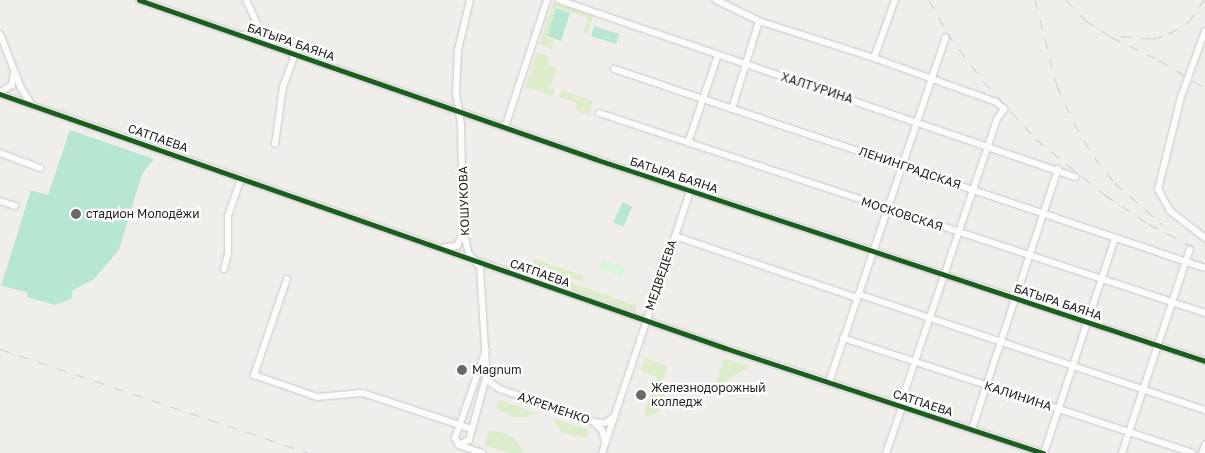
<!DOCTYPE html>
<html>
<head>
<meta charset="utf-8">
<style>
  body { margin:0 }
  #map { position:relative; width:1205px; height:453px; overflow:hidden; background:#f0eeeb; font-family:"Golos Text",sans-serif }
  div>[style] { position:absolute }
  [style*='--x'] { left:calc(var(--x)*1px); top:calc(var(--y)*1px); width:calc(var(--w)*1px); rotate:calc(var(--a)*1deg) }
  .grass>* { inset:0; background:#ddeccb }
  .park>* { inset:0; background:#daf5da }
  .pitch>* { inset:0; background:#b7e6d2 }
  .roads { filter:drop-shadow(0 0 1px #c9c8c7) drop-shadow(0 0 1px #c9c8c7) }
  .minor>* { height:6px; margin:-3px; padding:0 3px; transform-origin:3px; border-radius:3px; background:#fdfcfc }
  .rail>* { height:1px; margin-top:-0.5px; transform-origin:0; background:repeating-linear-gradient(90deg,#ccc 0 10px,transparent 0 20px) }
  .cycleway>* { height:5px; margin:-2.5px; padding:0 2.5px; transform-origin:2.5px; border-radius:2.5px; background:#1b5e20 }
  .dots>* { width:14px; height:14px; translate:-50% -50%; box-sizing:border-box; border:2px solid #fff; border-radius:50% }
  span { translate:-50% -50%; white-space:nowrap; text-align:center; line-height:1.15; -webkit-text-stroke:4.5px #fff; paint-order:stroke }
  .street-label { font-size:12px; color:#222 }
  .poi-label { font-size:12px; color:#222 }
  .left { translate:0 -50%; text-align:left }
</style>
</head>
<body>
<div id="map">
  <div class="grass">
    <div style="clip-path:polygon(553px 2px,593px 16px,587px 34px,583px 33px,588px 18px,556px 7px,546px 37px,555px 40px,552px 49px,539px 44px)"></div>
    <div style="clip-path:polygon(537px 52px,549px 57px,547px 65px,557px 68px,550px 88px,555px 89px,553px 96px,525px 87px)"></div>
    <div style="clip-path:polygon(562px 90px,593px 101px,589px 115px,575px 110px,577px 103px,559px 97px)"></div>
    <div style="clip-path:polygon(535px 259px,584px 276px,582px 282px,533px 265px)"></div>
    <div style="clip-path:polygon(532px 269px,637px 306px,635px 311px,530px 274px)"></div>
    <div style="clip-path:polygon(645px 358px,668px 366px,662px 383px,666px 400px,660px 403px,660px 411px,646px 417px,644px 413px,657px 377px,641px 371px)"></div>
    <div style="clip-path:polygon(724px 358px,750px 366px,714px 388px)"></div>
    <div style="clip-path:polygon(499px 400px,537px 413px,527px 417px,513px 417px,496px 408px)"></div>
    <div style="clip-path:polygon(552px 418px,589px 430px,586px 438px,562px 433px)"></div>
    <div style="clip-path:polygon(488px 431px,501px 432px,515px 438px,524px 453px,508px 453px,484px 445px)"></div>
  </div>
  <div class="park">
    <div style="clip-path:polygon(603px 259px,625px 267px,622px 277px,599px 269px)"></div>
  </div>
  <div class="pitch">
    <div style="clip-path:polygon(556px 8px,570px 13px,561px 41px,547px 36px)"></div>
    <div style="clip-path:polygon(594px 26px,619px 34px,616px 44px,591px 36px)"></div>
    <div style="clip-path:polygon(70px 130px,154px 159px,142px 174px,119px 250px,93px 280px,73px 290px,71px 299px,55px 305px,27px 297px,27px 292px,1px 286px,31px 190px,48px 195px)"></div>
    <div style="clip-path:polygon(623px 202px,632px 207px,623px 227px,613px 222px)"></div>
  </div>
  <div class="roads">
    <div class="minor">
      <div style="--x:139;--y:0;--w:483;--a:19.2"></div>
      <div style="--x:595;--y:159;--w:643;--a:18.32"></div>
      <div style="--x:246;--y:0;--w:35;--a:65"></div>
      <div style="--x:261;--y:32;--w:16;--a:50"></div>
      <div style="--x:470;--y:0;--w:51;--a:103.5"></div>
      <div style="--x:458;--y:50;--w:43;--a:92.7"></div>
      <div style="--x:456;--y:93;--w:31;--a:81"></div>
      <div style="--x:461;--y:124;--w:105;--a:88.9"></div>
      <div style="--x:463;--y:229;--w:26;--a:77"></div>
      <div style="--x:469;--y:254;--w:17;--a:50"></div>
      <div style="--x:480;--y:267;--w:113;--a:86.5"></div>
      <div style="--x:487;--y:380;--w:16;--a:35"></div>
      <div style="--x:500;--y:389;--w:100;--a:19.3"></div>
      <div style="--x:594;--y:422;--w:11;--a:5"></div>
      <div style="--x:605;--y:423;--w:11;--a:-34"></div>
      <div style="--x:559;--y:0;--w:546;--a:18.93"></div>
      <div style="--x:716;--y:0;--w:48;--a:26"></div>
      <div style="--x:759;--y:21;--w:121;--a:17.8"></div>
      <div style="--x:874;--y:58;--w:130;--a:19.8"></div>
      <div style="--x:996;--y:102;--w:11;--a:41"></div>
      <div style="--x:1004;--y:109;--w:12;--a:125"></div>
      <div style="--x:997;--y:119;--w:303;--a:108.7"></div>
      <div style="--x:1205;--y:31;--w:70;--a:110"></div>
      <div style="--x:1181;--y:97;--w:95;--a:104"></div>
      <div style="--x:1158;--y:189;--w:25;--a:61"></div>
      <div style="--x:1170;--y:211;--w:44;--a:37.6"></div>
      <div style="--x:0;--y:34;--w:58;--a:68.7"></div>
      <div style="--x:21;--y:88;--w:19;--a:58"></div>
      <div style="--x:242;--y:35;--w:10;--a:-11"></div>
      <div style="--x:252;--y:33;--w:12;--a:-76"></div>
      <div style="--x:874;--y:58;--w:62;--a:-70.1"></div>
      <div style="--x:614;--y:69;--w:624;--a:18.61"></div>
      <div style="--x:0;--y:92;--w:14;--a:-30"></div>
      <div style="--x:12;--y:85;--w:12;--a:-81"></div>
      <div style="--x:0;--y:94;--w:768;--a:19.31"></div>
      <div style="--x:725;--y:348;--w:335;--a:18.3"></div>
      <div style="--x:732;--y:109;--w:92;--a:-72.9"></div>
      <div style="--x:599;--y:113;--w:638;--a:18.26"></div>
      <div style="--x:505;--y:127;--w:134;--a:-71.7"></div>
      <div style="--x:688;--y:143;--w:93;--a:-71.2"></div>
      <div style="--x:275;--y:144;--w:58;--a:-82"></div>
      <div style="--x:283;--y:87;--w:35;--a:-70"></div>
      <div style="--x:0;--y:153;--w:43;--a:20.6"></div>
      <div style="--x:0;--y:201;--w:16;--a:18"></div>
      <div style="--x:675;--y:236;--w:192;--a:18.8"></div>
      <div style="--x:445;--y:247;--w:12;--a:-5"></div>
      <div style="--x:457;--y:246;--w:12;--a:-66"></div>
      <div style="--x:224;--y:269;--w:16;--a:-75"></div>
      <div style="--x:228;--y:254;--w:38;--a:-90"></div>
      <div style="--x:228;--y:216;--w:40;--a:-71.1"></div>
      <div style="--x:287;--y:279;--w:102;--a:109"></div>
      <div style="--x:254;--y:375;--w:67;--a:19.2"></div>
      <div style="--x:317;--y:397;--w:46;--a:-5"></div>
      <div style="--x:363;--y:393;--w:115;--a:18.3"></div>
      <div style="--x:1020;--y:284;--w:121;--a:-71.7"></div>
      <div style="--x:858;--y:294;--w:366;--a:18.5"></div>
      <div style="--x:843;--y:338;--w:367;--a:18.2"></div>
      <div style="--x:486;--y:350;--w:93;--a:109.4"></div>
      <div style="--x:455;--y:438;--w:8;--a:60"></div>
      <div style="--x:459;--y:445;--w:11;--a:-27"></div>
      <div style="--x:469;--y:440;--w:64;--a:-74.7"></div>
      <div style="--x:829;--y:382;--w:364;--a:-71.3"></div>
      <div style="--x:595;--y:423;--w:10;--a:45"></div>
      <div style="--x:602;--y:430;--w:12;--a:76"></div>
      <div style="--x:972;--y:429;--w:137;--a:-71.7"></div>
      <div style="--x:461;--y:446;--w:22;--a:18"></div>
      <div style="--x:602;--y:453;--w:276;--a:-71.4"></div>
      <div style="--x:886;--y:453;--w:49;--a:-70.8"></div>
      <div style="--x:1044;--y:453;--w:226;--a:-71.7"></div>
      <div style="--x:1122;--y:453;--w:215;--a:-71.6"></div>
      <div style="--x:1202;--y:453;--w:9;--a:-69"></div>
    </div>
  </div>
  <div class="rail">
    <div style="--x:929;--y:0;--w:38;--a:61"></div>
    <div style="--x:947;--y:33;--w:61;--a:52.9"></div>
    <div style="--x:984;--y:82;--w:77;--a:47.6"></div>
    <div style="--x:1036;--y:139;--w:89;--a:39.1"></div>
    <div style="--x:1105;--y:195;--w:53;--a:33.4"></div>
    <div style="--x:1149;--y:224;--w:56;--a:27.5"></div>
    <div style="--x:1035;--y:0;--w:89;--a:75.7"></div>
    <div style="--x:1057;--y:86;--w:41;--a:65.3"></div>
    <div style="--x:1074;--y:123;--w:39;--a:60"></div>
    <div style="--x:1094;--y:157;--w:33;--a:51"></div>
    <div style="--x:1115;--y:183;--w:62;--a:41.1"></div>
    <div style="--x:1066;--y:0;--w:28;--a:46"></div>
    <div style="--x:1085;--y:20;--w:31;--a:33"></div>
    <div style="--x:1111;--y:37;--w:53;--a:25.6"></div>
    <div style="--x:1159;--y:60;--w:54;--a:31.3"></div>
    <div style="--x:1121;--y:36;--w:32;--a:5"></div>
    <div style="--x:1153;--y:39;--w:16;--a:-18"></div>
    <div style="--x:1168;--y:34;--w:23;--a:-29"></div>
    <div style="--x:1188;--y:23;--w:28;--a:-55"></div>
    <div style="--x:0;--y:349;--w:326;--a:18.6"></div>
  </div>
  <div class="cycleway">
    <div style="--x:139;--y:0;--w:483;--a:19.2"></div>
    <div style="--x:595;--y:159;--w:643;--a:18.32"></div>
    <div style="--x:0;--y:94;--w:768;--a:19.31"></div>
    <div style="--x:725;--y:348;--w:335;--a:18.3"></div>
  </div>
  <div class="dots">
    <div style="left:76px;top:214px;background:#6a6968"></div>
    <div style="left:462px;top:370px;background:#6a6968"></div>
    <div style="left:641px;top:395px;background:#6a6968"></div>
  </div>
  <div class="street-label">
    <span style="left:291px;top:42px;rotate:19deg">БАТЫРА БАЯНА</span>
    <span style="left:817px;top:88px;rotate:18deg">ХАЛТУРИНА</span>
    <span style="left:158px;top:138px;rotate:19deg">САТПАЕВА</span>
    <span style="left:910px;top:168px;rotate:19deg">ЛЕНИНГРАДСКАЯ</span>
    <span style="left:674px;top:175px;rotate:18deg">БАТЫРА БАЯНА</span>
    <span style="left:464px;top:201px;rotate:-92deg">КОШУКОВА</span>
    <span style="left:902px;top:214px;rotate:18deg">МОСКОВСКАЯ</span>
    <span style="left:540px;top:273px;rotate:19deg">САТПАЕВА</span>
    <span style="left:661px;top:275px;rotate:-71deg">МЕДВЕДЕВА</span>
    <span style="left:1058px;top:302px;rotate:18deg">БАТЫРА БАЯНА</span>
    <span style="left:1018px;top:396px;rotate:18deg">КАЛИНИНА</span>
    <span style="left:923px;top:403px;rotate:18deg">САТПАЕВА</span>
    <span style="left:554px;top:408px;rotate:19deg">АХРЕМЕНКО</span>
  </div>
  <div class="poi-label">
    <span class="left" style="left:86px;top:214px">стадион Молодёжи</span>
    <span class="left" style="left:472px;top:370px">Magnum</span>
    <span class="left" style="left:651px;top:395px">Железнодорожный<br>колледж</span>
  </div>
</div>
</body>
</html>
